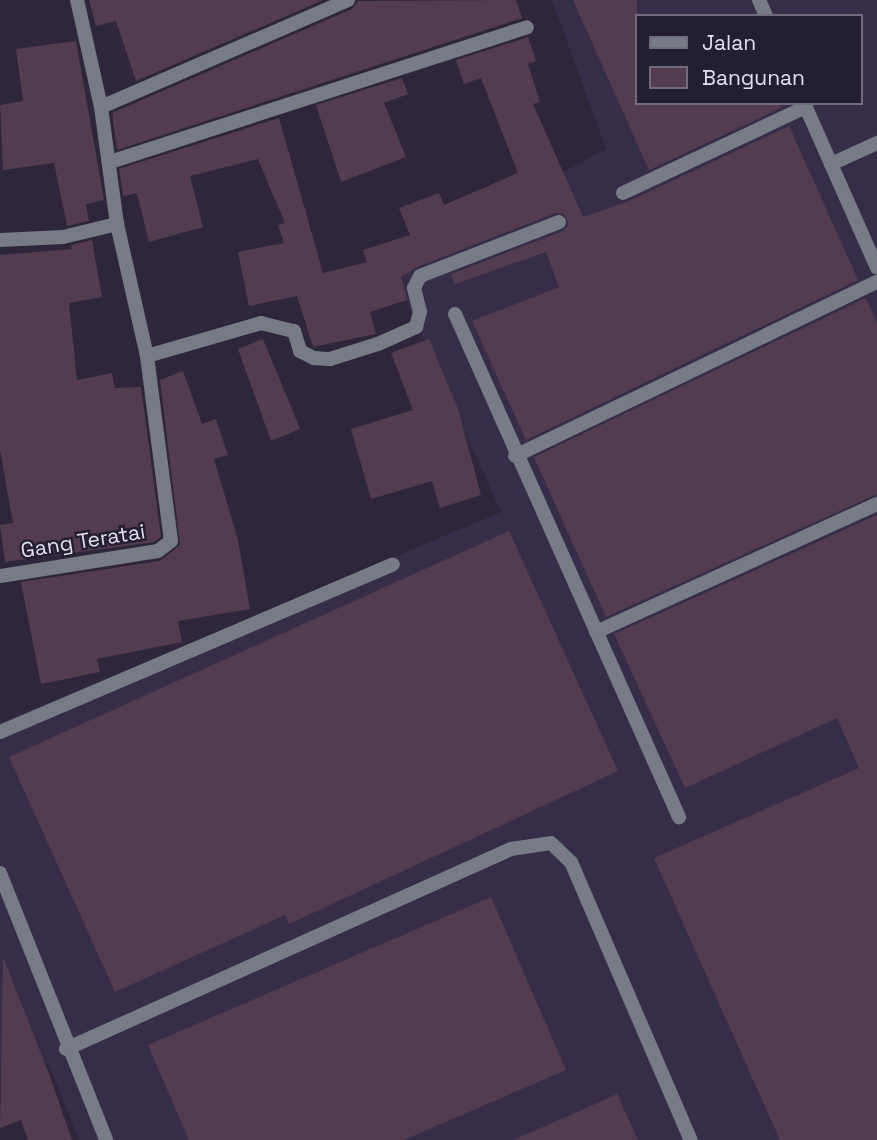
<!DOCTYPE html>
<html>
<head>
<meta charset="utf-8">
<style>
  body { margin:0 }
  #map { position:relative; width:877px; height:1140px; overflow:hidden; background:#2e273c; font-family:"Space Grotesk",sans-serif }
  div>[style] { position:absolute }
  [style*='--x'] { left:calc(var(--x)*1px); top:calc(var(--y)*1px); width:calc(var(--w)*1px); rotate:calc(var(--a)*1deg) }
  .built>* { inset:0; background:#362d48 }
  .building>* { inset:0; background:#533c50 }
  .lane>* { height:14px; margin:-7px; padding:0 7px; transform-origin:7px; border-radius:7px; background:#767b86 }
  .street>* { height:14px; margin:-7px; padding:0 7px; transform-origin:7px; border-radius:7px; background:#767b86 }
  span { translate:-50% -50%; white-space:nowrap; text-align:center; line-height:1.15; -webkit-text-stroke:5px #241e32; paint-order:stroke }
  .street-label { font-size:21px; color:#e3dfed }
  .legend { position:absolute; left:635px; top:14px; width:228px; height:91px; box-sizing:border-box; background:#241e32; border:2px solid #706b7d; margin:0; padding:9px 12px; list-style:none; font-size:21px; color:#e3dfed }
  .legend li { display:flex; align-items:center; gap:14px; height:35px }
  .legend b { width:35px; border:2px solid #706b7d }
</style>
</head>
<body>
<div id="map">
  <div class="built">
    <div style="clip-path:polygon(evenodd,552px 0,877px 0,877px 1140px,79px 1140px,49px 1064px,0 1085px,0 723px,501px 512px,390px 264px,606px 149px,552px 0,637px 16px,861px 16px,861px 103px,637px 103px,637px 16px)"></div>
  </div>
  <div class="building">
    <div style="clip-path:polygon(89px 0,323px 0,136px 81px,116px 21px,96px 26px)"></div>
    <div style="clip-path:polygon(516px 0,522px 18px,117px 150px,112px 113px,352px 9px,358px 1px)"></div>
    <div style="clip-path:polygon(573px 0,637px 0,637px 103px,779px 103px,781px 108px,649px 170px)"></div>
    <div style="clip-path:polygon(528px 37px,536px 61px,528px 64px,540px 102px,533px 104px,583px 217px,627px 202px,789px 126px,858px 280px,526px 440px,472px 321px,559px 287px,546px 252px,455px 284px,451px 274px,563px 231px,569px 223px,564px 214px,556px 213px,417px 267px,401px 277px,407px 300px,370px 312px,376px 334px,313px 347px,297px 296px,249px 306px,238px 252px,284px 243px,278px 225px,285px 223px,258px 159px,190px 176px,203px 227px,149px 242px,137px 193px,123px 196px,119px 169px,279px 118px,323px 273px,367px 262px,363px 250px,410px 235px,399px 208px,439px 193px,444px 205px,518px 173px,481px 78px,464px 84px,456px 60px)"></div>
    <div style="clip-path:polygon(76px 41px,104px 200px,86px 204px,89px 221px,67px 226px,54px 163px,3px 170px,0 105px,23px 101px,16px 49px)"></div>
    <div style="clip-path:polygon(402px 78px,408px 94px,384px 103px,406px 157px,341px 182px,316px 105px)"></div>
    <div style="clip-path:polygon(92px 240px,102px 297px,69px 303px,77px 380px,112px 373px,115px 388px,141px 387px,161px 537px,154px 542px,5px 562px,0 525px,13px 523px,0 450px,0 255px,72px 249px,71px 245px)"></div>
    <div style="clip-path:polygon(866px 298px,877px 323px,877px 494px,606px 617px,534px 457px)"></div>
    <div style="clip-path:polygon(263px 339px,300px 429px,271px 441px,238px 349px)"></div>
    <div style="clip-path:polygon(429px 339px,458px 409px,481px 495px,440px 508px,432px 481px,371px 499px,351px 429px,413px 410px,391px 353px)"></div>
    <div style="clip-path:polygon(183px 371px,202px 424px,216px 419px,228px 455px,214px 459px,238px 540px,250px 609px,178px 621px,182px 642px,97px 659px,100px 672px,41px 684px,21px 582px,160px 561px,180px 545px,160px 380px)"></div>
    <div style="clip-path:polygon(877px 515px,877px 1140px,780px 1140px,654px 858px,859px 768px,837px 718px,685px 788px,614px 634px)"></div>
    <div style="clip-path:polygon(509px 531px,618px 771px,289px 924px,285px 915px,115px 992px,9px 757px)"></div>
    <div style="clip-path:polygon(491px 897px,566px 1070px,404px 1140px,189px 1140px,148px 1045px)"></div>
    <div style="clip-path:polygon(3px 957px,49px 1074px,72px 1140px,28px 1140px,21px 1120px,0 1128px)"></div>
    <div style="clip-path:polygon(617px 1094px,638px 1140px,513px 1140px,582px 1110px)"></div>
  </div>
  <div class="lane">
    <div style="--x:759;--y:0;--w:17;--a:66"></div>
    <div style="--x:804;--y:103;--w:180;--a:66.1"></div>
    <div style="--x:831;--y:164;--w:51;--a:-24.5"></div>
    <div style="--x:623;--y:193;--w:202;--a:-25.2"></div>
    <div style="--x:455;--y:314;--w:551;--a:66"></div>
    <div style="--x:515;--y:456;--w:402;--a:-25.7"></div>
    <div style="--x:596;--y:632;--w:309;--a:-24.5"></div>
    <div style="--x:0;--y:732;--w:427;--a:-23.1"></div>
    <div style="--x:0;--y:873;--w:287;--a:68.3"></div>
    <div style="--x:66;--y:1049;--w:488;--a:-24.2"></div>
    <div style="--x:511;--y:849;--w:40;--a:-8.5"></div>
    <div style="--x:551;--y:843;--w:28;--a:44"></div>
    <div style="--x:571;--y:862;--w:303;--a:66.7"></div>
  </div>
  <div class="street">
    <div style="--x:101;--y:107;--w:269;--a:-23.4"></div>
    <div style="--x:110;--y:162;--w:438;--a:-17.9"></div>
    <div style="--x:0;--y:240;--w:63;--a:-2.7"></div>
    <div style="--x:63;--y:237;--w:56;--a:-13.5"></div>
    <div style="--x:147;--y:356;--w:119;--a:-16.1"></div>
    <div style="--x:261;--y:323;--w:34;--a:14"></div>
    <div style="--x:294;--y:331;--w:21;--a:73"></div>
    <div style="--x:300;--y:351;--w:16;--a:27"></div>
    <div style="--x:314;--y:358;--w:16;--a:4"></div>
    <div style="--x:330;--y:359;--w:50;--a:-17.4"></div>
    <div style="--x:378;--y:344;--w:42;--a:-24.1"></div>
    <div style="--x:416;--y:327;--w:16;--a:-75"></div>
    <div style="--x:420;--y:312;--w:25;--a:-104"></div>
    <div style="--x:414;--y:288;--w:13;--a:-63"></div>
    <div style="--x:420;--y:276;--w:149;--a:-21.2"></div>
    <div style="--x:0;--y:576;--w:160;--a:-9"></div>
    <div style="--x:158;--y:551;--w:16;--a:-38"></div>
    <div style="--x:171;--y:541;--w:187;--a:-97.4"></div>
    <div style="--x:147;--y:356;--w:135;--a:-102.8"></div>
    <div style="--x:117;--y:224;--w:118;--a:-97.8"></div>
    <div style="--x:101;--y:107;--w:110;--a:-102.6"></div>
  </div>
  <div class="street-label">
    <span style="left:83px;top:541px;rotate:-9deg">Gang Teratai</span>
  </div>
  <ul class="legend">
  <li><b style="height:9px;background:#767b86"></b>Jalan</li>
  <li><b style="height:19px;background:#533c50"></b>Bangunan</li>
  </ul>
</div>
</body>
</html>
